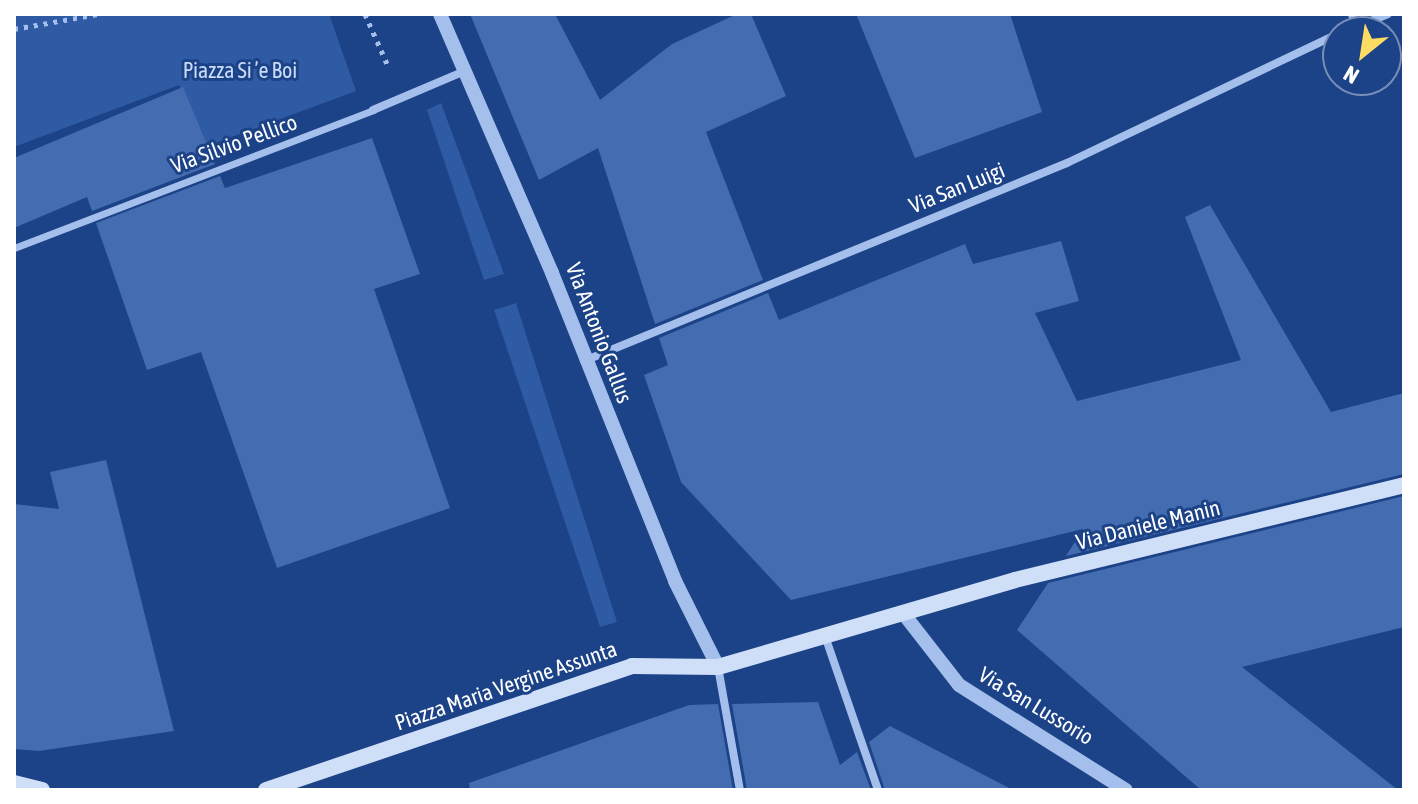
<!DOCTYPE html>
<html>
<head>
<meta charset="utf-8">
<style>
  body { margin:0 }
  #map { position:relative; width:1418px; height:804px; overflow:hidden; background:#1c4287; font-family:"Asap Condensed",sans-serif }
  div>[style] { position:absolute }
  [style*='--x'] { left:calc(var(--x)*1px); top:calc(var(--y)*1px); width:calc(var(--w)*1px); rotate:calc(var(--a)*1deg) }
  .green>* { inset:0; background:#2f5ba5 }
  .building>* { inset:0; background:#446cb0 }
  .path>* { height:5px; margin-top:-2.5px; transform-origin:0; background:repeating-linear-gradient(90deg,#a4bfeb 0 4px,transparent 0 10px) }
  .pedestrian>* { height:7px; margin:-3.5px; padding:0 3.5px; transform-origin:3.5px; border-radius:3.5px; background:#a4bfeb }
  .minor>* { height:8px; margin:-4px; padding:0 4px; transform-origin:4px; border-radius:4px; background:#a4bfeb }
  .tertiary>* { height:14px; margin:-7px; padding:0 7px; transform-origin:7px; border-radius:7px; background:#a4bfeb }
  .secondary>* { height:16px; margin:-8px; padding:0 8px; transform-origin:8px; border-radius:8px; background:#d0dff8 }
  span { translate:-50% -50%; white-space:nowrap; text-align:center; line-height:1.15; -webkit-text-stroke:6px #1c4287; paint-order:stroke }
  .park-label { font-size:22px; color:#c9dbf8 }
  .street-label { font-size:22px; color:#fff }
  .frame { position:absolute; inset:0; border:16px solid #fff; pointer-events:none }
  .north { position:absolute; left:1322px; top:16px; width:80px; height:80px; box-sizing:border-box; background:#1c4287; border:2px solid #778eb7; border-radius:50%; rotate:210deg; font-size:22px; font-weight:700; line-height:32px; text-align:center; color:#fff }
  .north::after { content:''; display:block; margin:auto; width:28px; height:36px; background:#fcdc62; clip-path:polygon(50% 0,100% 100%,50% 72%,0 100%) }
</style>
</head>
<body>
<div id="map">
  <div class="green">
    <div style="clip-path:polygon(14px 14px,329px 14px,356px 91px,207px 146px,179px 85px,14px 147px)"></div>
    <div style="clip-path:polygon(441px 103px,504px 274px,484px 280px,427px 110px)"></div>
    <div style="clip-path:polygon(516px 303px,617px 622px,600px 627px,494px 310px)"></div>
  </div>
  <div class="building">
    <div style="clip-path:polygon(470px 14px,555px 14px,600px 100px,672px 44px,737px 14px,751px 14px,786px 96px,706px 132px,763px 280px,655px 324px,598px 148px,539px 180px)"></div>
    <div style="clip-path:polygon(856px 14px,1010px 14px,1042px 112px,915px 158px)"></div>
    <div style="clip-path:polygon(183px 87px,215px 164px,92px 211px,87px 197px,14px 228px,14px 158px)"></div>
    <div style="clip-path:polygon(372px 138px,420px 274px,374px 289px,450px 508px,277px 568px,201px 352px,147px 370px,96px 223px,220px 176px,225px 188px)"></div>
    <div style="clip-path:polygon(1210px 205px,1331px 412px,1404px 393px,1404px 474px,1066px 556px,1083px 529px,791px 600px,681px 482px,644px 375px,668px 365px,659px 338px,768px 293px,779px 320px,965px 244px,973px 264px,1061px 241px,1079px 301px,1035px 313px,1077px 401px,1241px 360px,1185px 217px)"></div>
    <div style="clip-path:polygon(106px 460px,174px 731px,39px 751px,14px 749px,14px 504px,59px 509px,50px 472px)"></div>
    <div style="clip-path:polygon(1404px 496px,1404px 627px,1242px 667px,1398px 790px,1201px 790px,1017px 630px,1048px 583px)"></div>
    <div style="clip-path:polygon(818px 702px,840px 765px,857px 752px,871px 790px,747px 790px,732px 704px)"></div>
    <div style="clip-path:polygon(718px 704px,733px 790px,470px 790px,469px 783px,689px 705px)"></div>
    <div style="clip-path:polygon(890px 726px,1013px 790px,885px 790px,869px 742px)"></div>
  </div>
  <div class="path">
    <div style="--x:365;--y:14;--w:57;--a:66.1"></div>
    <div style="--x:14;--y:29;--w:85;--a:-10.1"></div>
  </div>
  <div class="pedestrian">
    <div style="--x:14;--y:248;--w:385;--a:-21"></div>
  </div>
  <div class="minor">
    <div style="--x:1352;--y:14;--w:12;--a:76"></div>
    <div style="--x:1343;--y:32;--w:48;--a:-21.8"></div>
    <div style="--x:373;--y:110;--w:100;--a:-23"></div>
    <div style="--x:584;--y:361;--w:522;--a:-22.29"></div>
    <div style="--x:1067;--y:163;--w:300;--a:-25.5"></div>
    <div style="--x:825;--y:636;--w:163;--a:71"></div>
    <div style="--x:718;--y:667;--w:125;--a:79.9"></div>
  </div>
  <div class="tertiary">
    <div style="--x:440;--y:14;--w:282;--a:66.6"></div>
    <div style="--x:552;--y:273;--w:332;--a:68.2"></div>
    <div style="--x:675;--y:581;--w:96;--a:63.4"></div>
    <div style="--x:903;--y:613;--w:91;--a:52.1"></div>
    <div style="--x:959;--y:685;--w:197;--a:32.2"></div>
  </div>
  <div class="secondary">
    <div style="--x:14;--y:783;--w:29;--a:14"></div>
    <div style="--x:266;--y:790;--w:386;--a:-18.7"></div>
    <div style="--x:632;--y:666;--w:86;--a:0.7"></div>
    <div style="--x:718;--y:667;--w:309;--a:-16.3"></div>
    <div style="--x:1015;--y:580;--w:400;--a:-13.7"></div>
  </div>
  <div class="park-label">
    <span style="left:240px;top:71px">Piazza Si ’e Boi</span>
  </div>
  <div class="street-label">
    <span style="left:234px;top:144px;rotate:-20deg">Via Silvio Pellico</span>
    <span style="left:957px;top:188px;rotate:-22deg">Via San Luigi</span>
    <span style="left:599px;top:333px;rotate:69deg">Via Antonio Gallus</span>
    <span style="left:1148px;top:525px;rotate:-14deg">Via Daniele Manin</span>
    <span style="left:506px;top:686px;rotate:-19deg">Piazza Maria Vergine Assunta</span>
    <span style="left:1036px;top:706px;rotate:31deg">Via San Lussorio</span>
  </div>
  <div class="frame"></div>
  <div class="north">N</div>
</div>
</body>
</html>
